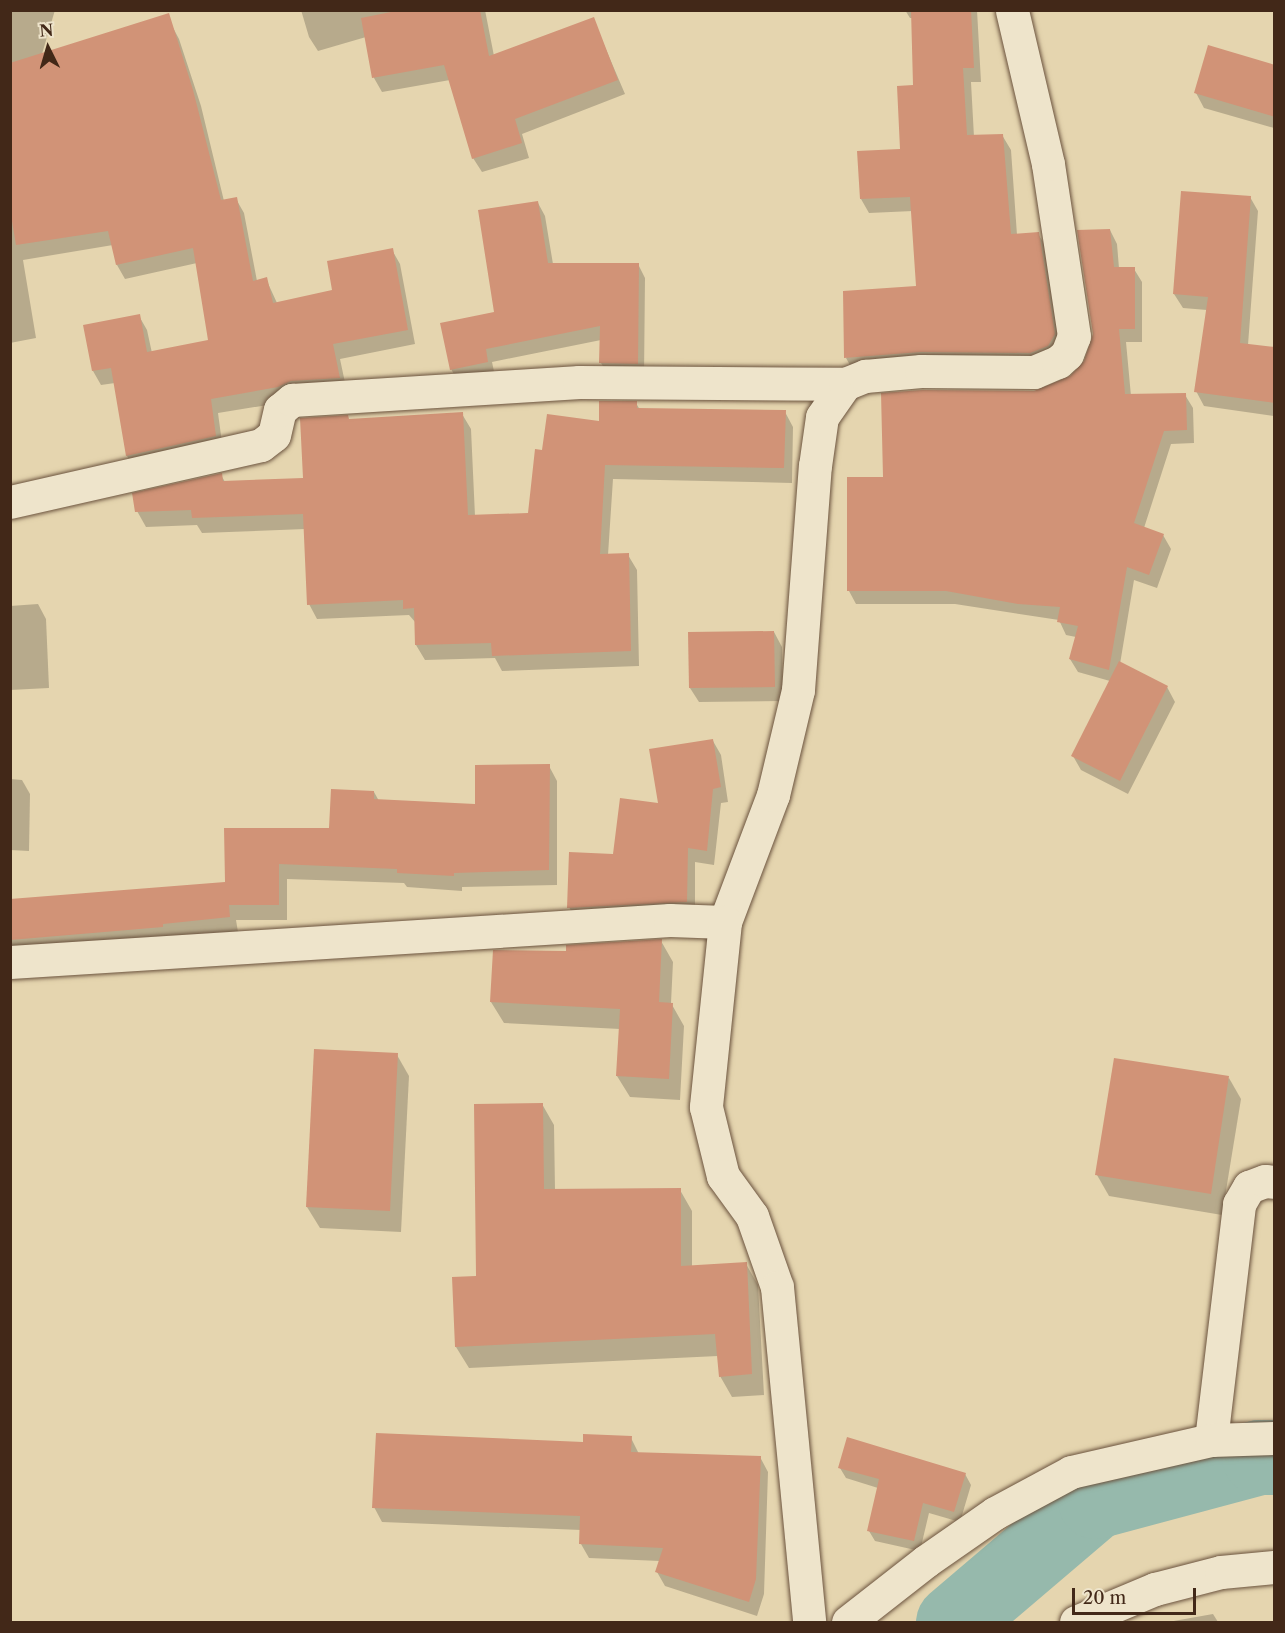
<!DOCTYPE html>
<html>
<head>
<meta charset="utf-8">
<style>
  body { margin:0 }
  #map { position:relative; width:1285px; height:1633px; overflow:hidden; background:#e5d5af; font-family:"Libre Caslon Text",serif }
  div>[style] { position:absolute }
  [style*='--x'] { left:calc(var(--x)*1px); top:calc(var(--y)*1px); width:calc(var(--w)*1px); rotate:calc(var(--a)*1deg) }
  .shadow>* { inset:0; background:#0003 }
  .river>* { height:75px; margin:-37.5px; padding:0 37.5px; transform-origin:37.5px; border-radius:37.5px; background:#96b9ac }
  .building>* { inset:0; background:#d19377 }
  .roads { filter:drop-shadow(0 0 2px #6b533e) drop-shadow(0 0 2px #6b533e) }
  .minor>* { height:33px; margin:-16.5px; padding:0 16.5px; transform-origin:16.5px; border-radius:16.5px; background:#eee4cb }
  .tertiary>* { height:33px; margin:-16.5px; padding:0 16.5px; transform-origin:16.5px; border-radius:16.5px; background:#eee4cb }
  span { translate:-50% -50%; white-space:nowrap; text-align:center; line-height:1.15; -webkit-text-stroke:5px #eee4cb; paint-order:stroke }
  .frame { position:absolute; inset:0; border:12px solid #422818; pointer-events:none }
  .north { position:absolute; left:18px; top:18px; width:60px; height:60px; -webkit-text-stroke:4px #eee4cb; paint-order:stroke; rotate:355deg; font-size:16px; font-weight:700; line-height:24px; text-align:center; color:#422818 }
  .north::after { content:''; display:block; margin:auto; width:21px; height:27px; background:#422818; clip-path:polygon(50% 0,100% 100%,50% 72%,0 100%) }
  .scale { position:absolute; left:1072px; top:1588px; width:124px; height:27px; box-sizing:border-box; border:3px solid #422818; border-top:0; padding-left:8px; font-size:18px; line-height:21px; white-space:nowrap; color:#422818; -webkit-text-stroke:4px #eee4cb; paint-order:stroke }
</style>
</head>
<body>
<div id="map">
  <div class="shadow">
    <div style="clip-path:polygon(10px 10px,55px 10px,42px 54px,171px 24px,179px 39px,201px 106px,224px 201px,236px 199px,244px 213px,257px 281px,266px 279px,277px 303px,334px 291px,392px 250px,400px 264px,415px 344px,340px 359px,347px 392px,218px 413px,223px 450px,135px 470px,127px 456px,115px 383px,101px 385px,93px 371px,85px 326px,139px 316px,147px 330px,152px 353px,209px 341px,197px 263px,125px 279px,117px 265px,113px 245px,23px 260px,36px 338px,10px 343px)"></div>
    <div style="clip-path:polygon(301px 10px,485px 10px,494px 56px,593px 19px,625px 94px,522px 134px,529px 158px,482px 172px,473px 158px,450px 80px,382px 92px,374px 78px,366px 37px,318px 51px,309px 37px)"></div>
    <div style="clip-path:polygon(905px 10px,977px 10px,981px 82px,971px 82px,974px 137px,1002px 135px,1011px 150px,1017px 235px,1038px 234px,1047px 248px,1062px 349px,1039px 367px,854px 372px,846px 358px,917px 288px,913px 211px,869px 213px,861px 199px,902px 150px,915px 86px,913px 18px,910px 18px)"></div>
    <div style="clip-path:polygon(1274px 66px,1274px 128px,1204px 108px,1196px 93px)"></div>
    <div style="clip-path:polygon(1250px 197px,1258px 211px,1248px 345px,1274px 349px,1274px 416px,1204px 406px,1196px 391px,1207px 310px,1183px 308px,1174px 294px)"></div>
    <div style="clip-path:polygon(538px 203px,545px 216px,553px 264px,638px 264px,645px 278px,644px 377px,609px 376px,601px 363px,601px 340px,492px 362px,495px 376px,459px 383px,451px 369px,496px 313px)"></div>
    <div style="clip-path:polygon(1110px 230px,1117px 244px,1119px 268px,1134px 269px,1142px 282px,1142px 342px,1126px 342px,1131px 396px,1185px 395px,1193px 408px,1194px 443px,1171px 444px,1144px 528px,1163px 535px,1171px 549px,1157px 588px,1134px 580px,1120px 664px,1167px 687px,1175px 702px,1128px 794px,1081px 770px,1073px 756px,1110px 681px,1078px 672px,1070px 659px,1076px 637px,1066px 635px,1059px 620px,955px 604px,856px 604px,849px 591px,884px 478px,1035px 392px,1066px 380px,1081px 369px,1093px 343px)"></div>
    <div style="clip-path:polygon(636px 403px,640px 410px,785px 412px,793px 427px,792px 483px,613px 479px,608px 555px,628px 555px,637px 570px,639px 666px,502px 671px,495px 658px,425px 660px,416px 645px,416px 623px,409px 615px,317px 619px,309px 604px,305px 529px,202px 533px,197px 525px,146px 527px,137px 511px,221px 475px,225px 482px,304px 479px,349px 420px,462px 414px,471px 429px,475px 516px,529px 514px,543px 452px)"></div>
    <div style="clip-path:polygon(38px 604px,46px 619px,49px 688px,10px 690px,10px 606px)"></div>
    <div style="clip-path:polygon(774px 632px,782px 647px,783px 701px,699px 702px,690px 688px)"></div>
    <div style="clip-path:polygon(713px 741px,721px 755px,728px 802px,721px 803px,714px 865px,695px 862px,695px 916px,577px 922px,569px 907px)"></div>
    <div style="clip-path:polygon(549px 766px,557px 781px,557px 885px,462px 887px,462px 891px,407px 887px,404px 883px,287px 879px,287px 920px,236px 920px,238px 932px,10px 955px,10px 900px,227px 883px,331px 829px,374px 792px,379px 801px,477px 805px)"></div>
    <div style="clip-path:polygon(10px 779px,22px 780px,30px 794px,29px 851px,10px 850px)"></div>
    <div style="clip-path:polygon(661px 941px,673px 962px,671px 1003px,684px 1026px,680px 1100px,630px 1097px,617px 1076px,620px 1029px,504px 1023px,491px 1002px,567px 953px)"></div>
    <div style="clip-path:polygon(397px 1055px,409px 1076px,401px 1232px,320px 1228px,307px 1207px)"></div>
    <div style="clip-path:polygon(1229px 1078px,1241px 1099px,1222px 1215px,1109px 1196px,1097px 1175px)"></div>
    <div style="clip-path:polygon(542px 1104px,554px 1125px,555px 1190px,680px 1190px,692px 1211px,692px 1267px,746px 1264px,758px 1285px,764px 1395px,732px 1397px,720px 1376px,718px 1356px,469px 1368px,456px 1347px,477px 1277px)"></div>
    <div style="clip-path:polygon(631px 1438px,639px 1454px,760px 1457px,768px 1472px,764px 1594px,757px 1616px,665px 1586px,657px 1572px,660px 1561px,589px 1558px,581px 1544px,581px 1530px,382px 1522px,374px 1507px,585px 1443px)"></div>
    <div style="clip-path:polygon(840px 1468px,965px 1474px,971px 1485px,960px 1522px,929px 1513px,920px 1551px,875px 1541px,869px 1531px,878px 1488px,846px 1478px)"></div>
    <div style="clip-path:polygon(1213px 1614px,1218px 1622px,1274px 1622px,1168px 1622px)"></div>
  </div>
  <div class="river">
    <div style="--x:953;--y:1622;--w:187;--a:-40.4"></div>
    <div style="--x:1095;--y:1501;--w:170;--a:-15"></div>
    <div style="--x:1259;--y:1457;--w:15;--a:0"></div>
  </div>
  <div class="building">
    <div style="clip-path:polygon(401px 10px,480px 10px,489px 56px,594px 17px,618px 80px,515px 119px,522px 143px,472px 159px,444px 65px,372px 78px,361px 18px)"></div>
    <div style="clip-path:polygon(911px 10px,971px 10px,974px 68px,963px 68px,967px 135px,1003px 134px,1011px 234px,1039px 232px,1055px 334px,1048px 346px,1030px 353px,921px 352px,844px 358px,843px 291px,916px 286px,910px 197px,860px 199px,857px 151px,900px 149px,897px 86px,913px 85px)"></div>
    <div style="clip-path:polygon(169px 13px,193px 90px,221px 200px,237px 197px,253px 281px,267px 277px,273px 303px,332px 290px,327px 261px,393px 248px,408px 330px,333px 344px,340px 378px,291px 381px,278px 387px,211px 399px,216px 436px,126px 456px,111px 368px,92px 371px,83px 325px,140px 314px,147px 352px,208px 340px,193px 248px,116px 265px,108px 231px,16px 245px,10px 209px,10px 63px)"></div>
    <div style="clip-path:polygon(1208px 45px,1275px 65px,1275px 117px,1194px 93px)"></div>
    <div style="clip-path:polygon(1181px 191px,1251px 196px,1240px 343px,1275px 347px,1275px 403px,1194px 392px,1208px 297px,1173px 294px)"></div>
    <div style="clip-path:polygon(538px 201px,548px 263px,639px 263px,638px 364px,599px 363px,600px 326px,486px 349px,488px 362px,450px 370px,440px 323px,494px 312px,478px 210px)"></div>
    <div style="clip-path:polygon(1110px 229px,1114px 267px,1135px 267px,1135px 329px,1119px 329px,1125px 394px,1186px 393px,1187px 430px,1164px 431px,1134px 523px,1164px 534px,1149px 575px,1127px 567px,1109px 670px,1069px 659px,1078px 626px,1057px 622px,1060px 607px,1018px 604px,946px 591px,847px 591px,847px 477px,883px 477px,881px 393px,922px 390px,1034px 391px,1070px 376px,1084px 361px,1093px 334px,1077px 230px)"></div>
    <div style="clip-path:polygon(599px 401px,637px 401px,637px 408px,786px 410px,784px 468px,605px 465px,600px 554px,629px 553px,631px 651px,492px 656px,491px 643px,415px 645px,414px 608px,403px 609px,403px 600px,307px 605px,303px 514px,192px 518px,191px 510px,135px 512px,132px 493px,222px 473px,223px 481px,303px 478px,300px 418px,348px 415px,349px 419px,463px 412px,468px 515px,528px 513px,535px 449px,542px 450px,547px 414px,599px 421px)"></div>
    <div style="clip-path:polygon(774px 631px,775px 687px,689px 688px,688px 632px)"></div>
    <div style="clip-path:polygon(1119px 661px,1168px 686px,1120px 781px,1071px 756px)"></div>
    <div style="clip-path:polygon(713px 739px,721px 787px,713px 789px,707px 851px,688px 848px,687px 902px,567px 908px,569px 852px,613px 854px,620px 798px,658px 803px,649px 749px)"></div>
    <div style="clip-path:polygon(550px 764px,549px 870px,454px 873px,454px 876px,397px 873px,397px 869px,279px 864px,279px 905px,229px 905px,230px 917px,163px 924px,163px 927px,10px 940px,10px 899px,225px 882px,224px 828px,329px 828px,331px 789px,374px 791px,374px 799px,475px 804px,475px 765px)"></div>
    <div style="clip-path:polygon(662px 939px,659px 1002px,673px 1003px,669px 1079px,616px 1076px,620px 1009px,490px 1002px,493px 950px,566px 951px,566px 945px)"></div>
    <div style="clip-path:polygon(314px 1049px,398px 1053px,390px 1211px,306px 1207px)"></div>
    <div style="clip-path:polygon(1114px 1058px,1229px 1076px,1211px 1194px,1095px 1175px)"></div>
    <div style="clip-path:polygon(543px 1103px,544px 1189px,681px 1188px,681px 1266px,747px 1262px,752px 1374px,719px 1377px,715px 1334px,455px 1347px,452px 1277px,476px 1276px,474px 1104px)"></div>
    <div style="clip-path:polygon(376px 1433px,583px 1442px,583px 1434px,632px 1436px,631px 1452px,761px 1456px,756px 1579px,749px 1602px,655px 1572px,663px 1548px,579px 1544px,580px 1516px,372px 1508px)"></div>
    <div style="clip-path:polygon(847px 1437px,966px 1473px,954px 1512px,923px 1503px,914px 1541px,867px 1531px,879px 1479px,838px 1468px)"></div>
  </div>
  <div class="roads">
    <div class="minor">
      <div style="--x:10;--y:502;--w:257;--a:-12.8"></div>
      <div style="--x:261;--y:445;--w:16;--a:-38"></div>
      <div style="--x:274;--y:435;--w:26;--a:-77"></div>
      <div style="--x:280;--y:410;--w:16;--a:-40"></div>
      <div style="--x:292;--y:400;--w:288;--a:-3.6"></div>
      <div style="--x:579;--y:382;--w:266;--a:0.4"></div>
      <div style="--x:725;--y:922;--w:136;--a:-69.3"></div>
      <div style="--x:773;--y:795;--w:108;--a:-76.6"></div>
      <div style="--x:798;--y:690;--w:225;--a:-85.7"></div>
      <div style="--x:815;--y:466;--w:49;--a:-81.9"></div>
      <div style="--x:822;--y:417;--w:40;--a:-55.1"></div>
      <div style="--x:845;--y:384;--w:22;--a:-22"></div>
      <div style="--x:865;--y:376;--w:56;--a:-5.1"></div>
      <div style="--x:921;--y:371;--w:113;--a:0.5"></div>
      <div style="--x:1034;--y:372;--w:26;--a:-23"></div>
      <div style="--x:1058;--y:362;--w:12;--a:-42"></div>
      <div style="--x:1067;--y:354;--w:19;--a:-69"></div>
      <div style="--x:1074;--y:336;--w:174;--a:-98.6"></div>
      <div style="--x:1048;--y:164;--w:158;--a:-103.2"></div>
      <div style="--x:10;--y:962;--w:661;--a:-3.64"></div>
      <div style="--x:670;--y:920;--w:55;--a:2.1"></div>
      <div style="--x:725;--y:922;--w:186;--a:95.9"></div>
      <div style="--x:706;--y:1107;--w:71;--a:76.2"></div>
      <div style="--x:723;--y:1176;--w:49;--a:54.1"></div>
      <div style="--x:752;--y:1216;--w:75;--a:70.6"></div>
      <div style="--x:777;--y:1287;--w:337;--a:84.5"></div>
      <div style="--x:1211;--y:1440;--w:238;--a:-83.2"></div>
      <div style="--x:1239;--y:1204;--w:20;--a:-60"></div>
      <div style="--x:1249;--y:1187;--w:17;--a:-21"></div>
      <div style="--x:1265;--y:1181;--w:9;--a:6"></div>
      <div style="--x:848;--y:1622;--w:99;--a:-38"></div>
      <div style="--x:926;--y:1561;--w:84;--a:-34.8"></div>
      <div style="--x:995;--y:1513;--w:86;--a:-28.3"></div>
      <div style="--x:1071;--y:1472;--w:144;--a:-12.9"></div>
      <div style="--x:1211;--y:1440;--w:63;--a:-1.8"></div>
    </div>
    <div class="tertiary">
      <div style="--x:1076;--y:1622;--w:86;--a:-22.7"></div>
      <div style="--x:1155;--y:1589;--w:68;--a:-14.4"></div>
      <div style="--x:1221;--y:1572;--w:53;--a:-5.4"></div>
    </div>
  </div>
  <div class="frame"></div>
  <div class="north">N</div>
  <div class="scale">20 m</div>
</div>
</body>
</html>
